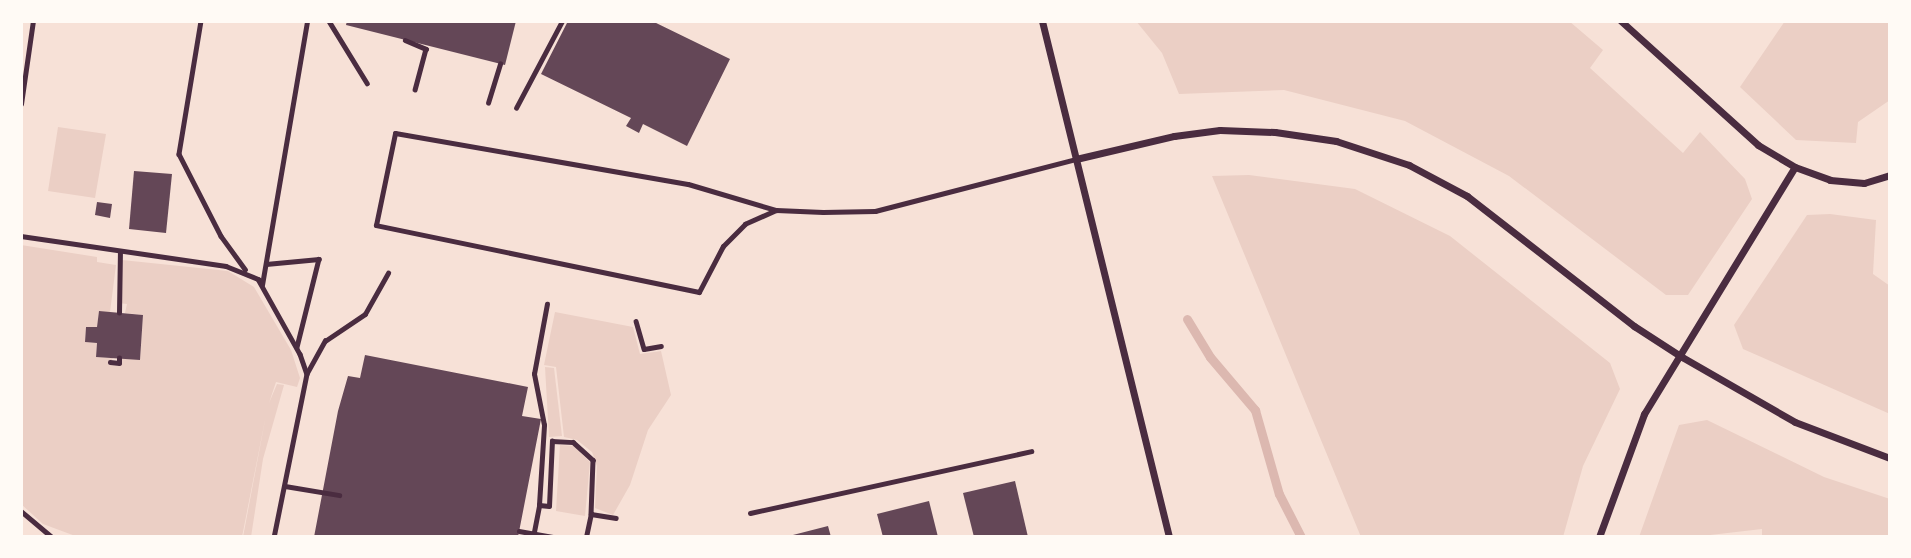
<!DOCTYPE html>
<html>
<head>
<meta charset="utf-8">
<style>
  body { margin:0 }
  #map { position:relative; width:1911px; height:558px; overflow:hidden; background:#f7e1d7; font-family:"Noto Sans",sans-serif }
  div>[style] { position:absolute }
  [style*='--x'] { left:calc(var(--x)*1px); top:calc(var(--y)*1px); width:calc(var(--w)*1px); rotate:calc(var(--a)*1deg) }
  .green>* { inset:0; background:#ebcfc5 }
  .stream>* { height:9px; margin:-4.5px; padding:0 4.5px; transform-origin:4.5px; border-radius:4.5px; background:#dcb8b0 }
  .building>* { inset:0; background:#644757 }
  .path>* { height:4.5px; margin:-2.25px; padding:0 2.25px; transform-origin:2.25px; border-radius:2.25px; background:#4a2c40 }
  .service>* { height:5px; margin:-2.5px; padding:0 2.5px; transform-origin:2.5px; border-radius:2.5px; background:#4a2c40 }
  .minor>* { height:7px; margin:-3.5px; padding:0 3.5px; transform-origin:3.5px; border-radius:3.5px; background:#4a2c40 }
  span { translate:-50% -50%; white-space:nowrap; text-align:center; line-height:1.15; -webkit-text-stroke:7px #fffaf5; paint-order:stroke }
  .frame { position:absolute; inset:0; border:23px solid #fffaf5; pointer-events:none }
</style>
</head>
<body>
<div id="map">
  <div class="green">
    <div style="clip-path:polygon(1136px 21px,1569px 21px,1603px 50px,1590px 68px,1683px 153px,1700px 132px,1745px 179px,1752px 199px,1688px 295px,1666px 295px,1509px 176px,1405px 121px,1284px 90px,1179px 94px,1162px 53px)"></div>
    <div style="clip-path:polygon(1785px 21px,1890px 21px,1890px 100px,1858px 122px,1856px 143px,1796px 140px,1740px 87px)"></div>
    <div style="clip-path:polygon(58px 127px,106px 134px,95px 198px,48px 191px)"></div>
    <div style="clip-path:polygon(1249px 175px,1355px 189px,1450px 236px,1610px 363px,1620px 389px,1583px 466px,1563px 537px,1361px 537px,1212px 176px)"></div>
    <div style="clip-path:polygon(1830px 214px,1876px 220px,1873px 274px,1890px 286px,1890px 414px,1743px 349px,1734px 325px,1807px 215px)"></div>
    <div style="clip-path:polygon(21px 245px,97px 257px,97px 262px,116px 265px,110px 312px,99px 312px,97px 327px,86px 327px,85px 342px,97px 343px,96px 357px,113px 358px,108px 365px,121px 366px,121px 358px,140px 359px,143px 315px,125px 313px,127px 304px,118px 303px,122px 260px,228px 271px,254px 287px,291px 350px,300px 378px,297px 387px,276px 382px,269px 403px,277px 384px,284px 385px,263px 459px,251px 537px,243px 537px,266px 415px,242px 537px,78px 537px,43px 524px,21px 504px)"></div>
    <div style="clip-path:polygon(555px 312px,633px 327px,640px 354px,661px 351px,671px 395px,648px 430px,630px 485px,613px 515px,595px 508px,597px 466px,592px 452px,577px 440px,564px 437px,556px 367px,544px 365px)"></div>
    <div style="clip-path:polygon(545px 367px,554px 368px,562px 436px,549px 437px)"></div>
    <div style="clip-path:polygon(1707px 420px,1824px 477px,1890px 499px,1890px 537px,1762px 537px,1762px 529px,1693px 537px,1639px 537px,1679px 425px)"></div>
    <div style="clip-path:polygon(560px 445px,574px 446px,590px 462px,585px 516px,556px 511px)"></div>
  </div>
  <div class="stream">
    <div style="--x:1187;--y:319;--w:44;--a:58.8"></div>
    <div style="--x:1210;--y:357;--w:70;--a:49.7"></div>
    <div style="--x:1255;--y:410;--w:87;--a:74.1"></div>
    <div style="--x:1279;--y:494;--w:48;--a:62.9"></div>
  </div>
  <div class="building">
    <div style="clip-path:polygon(347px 21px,516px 21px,505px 65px,346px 25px)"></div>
    <div style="clip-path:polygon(568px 21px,652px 21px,730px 59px,687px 146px,643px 124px,639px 133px,626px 126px,631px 118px,541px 74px)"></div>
    <div style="clip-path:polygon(134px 171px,172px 174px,166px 233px,129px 229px)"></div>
    <div style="clip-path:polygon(97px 202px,112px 204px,110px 218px,95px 215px)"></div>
    <div style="clip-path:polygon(99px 311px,143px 315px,140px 360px,96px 357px,97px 343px,85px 342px,86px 327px,97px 327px)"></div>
    <div style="clip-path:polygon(365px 355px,528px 387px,522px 416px,541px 419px,518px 537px,314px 537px,338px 411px,348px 376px,360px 378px)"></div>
    <div style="clip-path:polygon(1015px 481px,1028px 537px,974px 537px,963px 493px)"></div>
    <div style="clip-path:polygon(929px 501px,938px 537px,883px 537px,877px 514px)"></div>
    <div style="clip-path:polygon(828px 526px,831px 537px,789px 537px,789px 536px)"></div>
  </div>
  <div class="path">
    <div style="--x:201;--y:21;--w:135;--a:99.4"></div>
    <div style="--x:179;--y:154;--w:92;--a:62.9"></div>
    <div style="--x:221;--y:236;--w:41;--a:54"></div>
    <div style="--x:329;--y:21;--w:73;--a:58.5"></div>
    <div style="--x:405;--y:40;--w:23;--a:23"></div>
    <div style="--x:426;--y:49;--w:42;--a:105"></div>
    <div style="--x:488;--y:103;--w:41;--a:-72.9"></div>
    <div style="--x:21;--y:104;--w:84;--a:-81.8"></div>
    <div style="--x:516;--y:108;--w:98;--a:-62.1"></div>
    <div style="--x:21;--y:236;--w:207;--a:8.3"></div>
    <div style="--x:226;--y:266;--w:35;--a:22"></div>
    <div style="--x:258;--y:279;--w:86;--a:60.8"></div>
    <div style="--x:300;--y:354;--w:21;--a:71"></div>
    <div style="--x:307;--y:374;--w:166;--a:101.4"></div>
    <div style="--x:266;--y:264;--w:53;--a:-5.4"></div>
    <div style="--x:319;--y:259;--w:91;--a:104"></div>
    <div style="--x:262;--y:285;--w:268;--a:-80.3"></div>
    <div style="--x:119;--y:313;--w:61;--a:-89.1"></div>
    <div style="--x:636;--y:321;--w:29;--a:74"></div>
    <div style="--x:644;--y:349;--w:17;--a:-10"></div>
    <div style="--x:110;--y:362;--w:9;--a:6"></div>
    <div style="--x:119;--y:363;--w:5;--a:-90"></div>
    <div style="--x:307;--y:373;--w:37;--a:-61"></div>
    <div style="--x:325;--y:341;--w:48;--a:-34"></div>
    <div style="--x:365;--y:314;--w:47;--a:-60.7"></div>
    <div style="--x:285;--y:486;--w:55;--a:9.5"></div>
    <div style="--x:539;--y:505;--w:80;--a:-86.4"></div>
    <div style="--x:544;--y:425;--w:52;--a:-101.1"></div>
    <div style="--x:534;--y:374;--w:71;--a:-79.5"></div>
    <div style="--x:21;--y:511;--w:40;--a:40"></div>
    <div style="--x:519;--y:531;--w:34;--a:10"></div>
    <div style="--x:533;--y:537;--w:33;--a:-79"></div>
    <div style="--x:539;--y:505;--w:10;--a:6"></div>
    <div style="--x:549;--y:506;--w:65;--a:-87.4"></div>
    <div style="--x:552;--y:441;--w:21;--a:3"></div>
    <div style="--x:573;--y:442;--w:27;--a:42"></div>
    <div style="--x:593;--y:460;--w:54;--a:92.1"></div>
    <div style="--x:586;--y:537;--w:24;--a:-78"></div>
    <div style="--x:591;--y:514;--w:25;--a:9"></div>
  </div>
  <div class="service">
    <div style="--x:776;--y:210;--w:34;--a:156"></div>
    <div style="--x:745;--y:224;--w:31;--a:135"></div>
    <div style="--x:723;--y:246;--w:52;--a:117.6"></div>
    <div style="--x:699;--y:292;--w:330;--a:-168.3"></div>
    <div style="--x:376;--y:225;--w:94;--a:-78.3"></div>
    <div style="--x:395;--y:133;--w:297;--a:9.9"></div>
    <div style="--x:688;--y:184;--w:92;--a:16.5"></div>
    <div style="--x:776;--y:210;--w:47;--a:2.4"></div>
    <div style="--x:823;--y:212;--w:52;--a:-1.1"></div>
    <div style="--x:875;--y:211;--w:208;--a:-14.5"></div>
    <div style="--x:750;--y:513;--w:288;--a:-12.4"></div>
  </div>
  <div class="minor">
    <div style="--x:1042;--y:21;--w:531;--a:76.17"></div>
    <div style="--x:1621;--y:21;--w:185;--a:42.1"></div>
    <div style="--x:1758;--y:145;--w:43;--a:30.7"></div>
    <div style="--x:1795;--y:167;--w:37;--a:20"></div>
    <div style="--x:1830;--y:180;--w:34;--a:5"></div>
    <div style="--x:1864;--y:183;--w:27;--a:-17"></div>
    <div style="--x:1076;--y:159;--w:101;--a:-13.2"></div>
    <div style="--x:1174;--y:136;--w:46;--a:-7.4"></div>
    <div style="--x:1220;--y:130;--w:55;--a:2.1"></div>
    <div style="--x:1275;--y:132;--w:62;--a:8.4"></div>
    <div style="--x:1336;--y:141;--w:77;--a:18.2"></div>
    <div style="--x:1409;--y:165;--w:66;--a:28.1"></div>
    <div style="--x:1467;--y:196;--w:212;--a:37.9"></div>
    <div style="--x:1634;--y:326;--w:57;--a:32.9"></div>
    <div style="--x:1682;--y:357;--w:130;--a:29.9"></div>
    <div style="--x:1795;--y:422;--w:102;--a:20.8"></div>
    <div style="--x:1599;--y:537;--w:131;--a:-69.9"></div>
    <div style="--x:1644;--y:414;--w:289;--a:-58.6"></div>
  </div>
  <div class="frame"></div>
</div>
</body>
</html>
